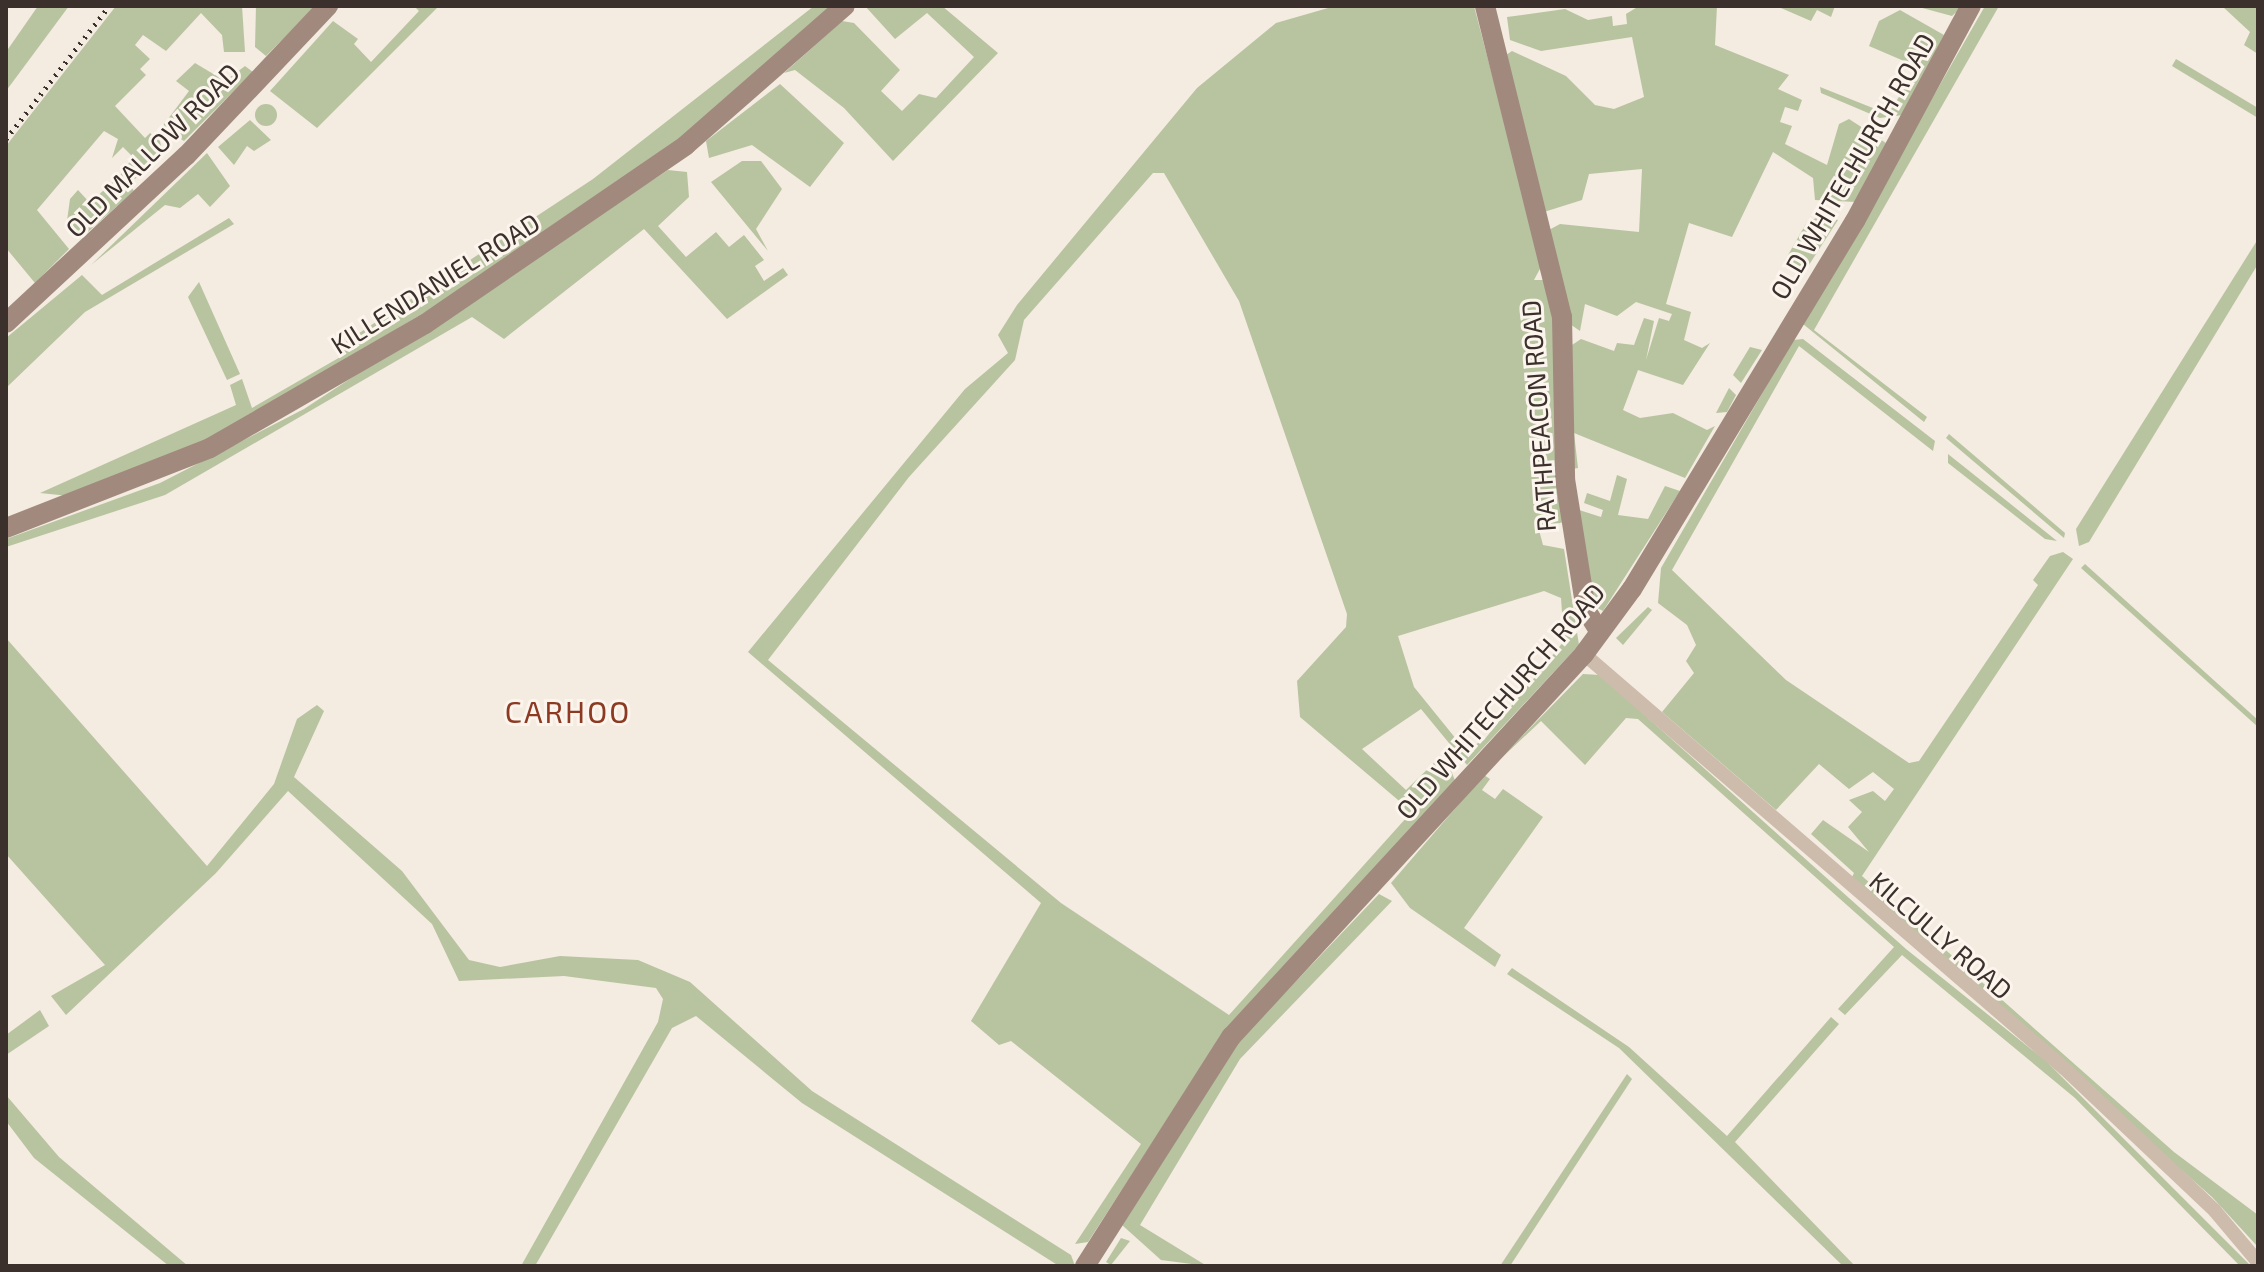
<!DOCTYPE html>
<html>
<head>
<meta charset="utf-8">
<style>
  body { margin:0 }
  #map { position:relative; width:2264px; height:1272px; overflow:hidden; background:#f4ebe1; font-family:"Exo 2",sans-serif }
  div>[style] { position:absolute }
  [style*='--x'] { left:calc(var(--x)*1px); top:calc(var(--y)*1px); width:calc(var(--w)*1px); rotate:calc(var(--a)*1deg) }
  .green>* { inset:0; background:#b8c4a0 }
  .round { border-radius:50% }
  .street>* { height:14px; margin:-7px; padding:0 7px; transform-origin:7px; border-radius:7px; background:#cdbbac }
  .secondary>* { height:20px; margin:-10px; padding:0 10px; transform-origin:10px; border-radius:10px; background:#a18a7d }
  .rail>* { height:5px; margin-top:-2.5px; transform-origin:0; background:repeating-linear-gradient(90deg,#3b302b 0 2px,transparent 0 8px) }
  span { translate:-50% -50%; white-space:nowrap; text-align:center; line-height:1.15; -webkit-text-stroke:6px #fbf5ee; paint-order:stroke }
  .street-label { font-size:26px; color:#3b302b }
  .quarter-label { font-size:30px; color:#8c3b22; letter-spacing:2px }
  .frame { position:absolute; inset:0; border:8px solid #3b302b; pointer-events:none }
</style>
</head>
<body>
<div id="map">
  <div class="green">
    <div style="clip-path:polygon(38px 6px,69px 6px,6px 91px,6px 52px)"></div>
    <div style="clip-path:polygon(116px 6px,242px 6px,245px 52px,224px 52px,222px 35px,201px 13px,166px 51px,143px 35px,135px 45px,150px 59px,140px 69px,146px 75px,115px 106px,145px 138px,150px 133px,160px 141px,162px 151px,135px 179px,124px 168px,134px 158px,123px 147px,112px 158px,118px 139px,104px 131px,37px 210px,69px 249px,35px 283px,6px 248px,6px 146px)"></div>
    <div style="clip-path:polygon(256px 6px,316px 6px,266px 56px,255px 47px)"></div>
    <div style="clip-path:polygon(414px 6px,439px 6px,317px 128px,270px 91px,333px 21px,358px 39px,354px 44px,371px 62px,419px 11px)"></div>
    <div style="clip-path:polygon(814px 6px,835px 6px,682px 140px,461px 291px,203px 443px,69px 496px,40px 493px,236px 405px,230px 385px,242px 379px,252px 408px,342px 356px,338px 347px,593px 179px)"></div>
    <div style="clip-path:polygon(865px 6px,942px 6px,998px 53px,893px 161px,844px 108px,795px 70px,784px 73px,842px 21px,854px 23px,900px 70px,881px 91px,902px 111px,919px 94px,936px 98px,974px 57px,927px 13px,895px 39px)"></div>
    <div style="clip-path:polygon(evenodd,1335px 6px,1474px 6px,1542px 265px,1534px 280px,1543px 280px,1555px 304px,1563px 522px,1539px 530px,1543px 545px,1564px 549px,1579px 645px,1467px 765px,1421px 709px,1362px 749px,1406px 790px,1436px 761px,1450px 768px,1456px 783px,1228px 1026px,1088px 1242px,1075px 1244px,1141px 1144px,1011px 1041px,999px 1045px,971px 1021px,1041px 903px,748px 652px,965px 389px,1008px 353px,998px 335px,1017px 305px,1197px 88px,1276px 23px,1335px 6px,1153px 173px,1164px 173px,1239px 301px,1347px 614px,1346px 627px,1297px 681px,1300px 717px,1404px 805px,1407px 817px,1229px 1015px,1061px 903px,768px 660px,909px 477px,1015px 360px,1024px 320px,1153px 173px,1335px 6px,1544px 591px,1561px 598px,1564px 641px,1484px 740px,1465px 750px,1414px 687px,1398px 636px,1544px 591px)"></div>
    <div style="clip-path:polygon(1639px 6px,1717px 6px,1715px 45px,1789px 75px,1778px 89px,1802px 100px,1798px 111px,1785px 107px,1780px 122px,1792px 126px,1785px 144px,1827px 165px,1839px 124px,1849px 119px,1886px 143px,1856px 202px,1815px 200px,1813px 178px,1773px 152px,1732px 237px,1689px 223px,1666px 304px,1691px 312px,1684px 340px,1702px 348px,1710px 343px,1683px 385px,1638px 370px,1623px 410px,1640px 418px,1673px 413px,1707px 430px,1715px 426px,1685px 478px,1574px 433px,1578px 468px,1572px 469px,1569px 347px,1581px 339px,1614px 351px,1617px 343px,1634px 345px,1644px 318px,1654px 321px,1646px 360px,1659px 318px,1669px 321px,1672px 314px,1636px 302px,1617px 316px,1585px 304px,1580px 331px,1570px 324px,1547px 231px,1560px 224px,1639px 232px,1642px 169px,1589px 174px,1582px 200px,1544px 212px,1506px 55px,1512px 51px,1566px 76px,1595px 105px,1614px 109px,1644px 97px,1632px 37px,1541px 51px,1510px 40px,1507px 17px,1565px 9px,1588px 20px,1612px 16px,1613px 26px,1627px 24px,1626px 14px)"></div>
    <div style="clip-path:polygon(1776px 6px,1835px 6px,1831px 17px,1817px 10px,1811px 21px)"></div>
    <div style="clip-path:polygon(1915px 6px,1963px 6px,1952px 16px)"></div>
    <div style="clip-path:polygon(1985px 6px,1999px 6px,1814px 330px,1927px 417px,1924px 422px,1803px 324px)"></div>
    <div style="clip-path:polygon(2222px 6px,2258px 6px,2258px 54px,2244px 45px,2250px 32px)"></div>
    <div style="clip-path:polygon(1900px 10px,1944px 35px,1903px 115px,1880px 118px,1821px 93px,1820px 87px,1888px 114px,1918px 67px,1869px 46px,1879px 21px)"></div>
    <div style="clip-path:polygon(2176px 59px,2258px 108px,2258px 118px,2172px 66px)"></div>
    <div style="clip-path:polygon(195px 63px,225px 81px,245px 66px,253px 72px,184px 141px,162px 127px,189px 91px,176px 81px)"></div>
    <div style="clip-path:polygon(780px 84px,844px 143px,810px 187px,752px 145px,709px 158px,706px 141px)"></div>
    <div class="round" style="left:255px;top:104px;width:22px;height:22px"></div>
    <div style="clip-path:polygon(250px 120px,271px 140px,254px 151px,247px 146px,234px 165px,218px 147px)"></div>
    <div style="clip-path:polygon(207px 153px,230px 186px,210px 207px,198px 194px,180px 208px,165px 205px,91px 265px)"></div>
    <div style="clip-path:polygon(742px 161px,761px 161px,782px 189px,756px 229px,768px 251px,711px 182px)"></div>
    <div style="clip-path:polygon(668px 170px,687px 172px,689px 197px,658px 226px,686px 257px,716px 232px,729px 247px,744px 235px,764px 260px,755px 266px,764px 281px,783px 268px,788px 275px,727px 319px,644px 229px,504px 339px,472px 317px,165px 495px,6px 547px,6px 539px,160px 483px,304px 409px)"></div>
    <div style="clip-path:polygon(122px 173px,134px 191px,80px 239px,73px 234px,66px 228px,70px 199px,78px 190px,90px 203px)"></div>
    <div style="clip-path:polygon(1821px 216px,1838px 220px,1805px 271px,1784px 262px,1807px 222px)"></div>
    <div style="clip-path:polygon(229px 218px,234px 224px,85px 312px,6px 388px,6px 338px,82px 275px,102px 295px)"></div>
    <div style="clip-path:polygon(2258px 239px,2258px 264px,2089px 542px,2079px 546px,2076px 529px)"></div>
    <div style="clip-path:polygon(199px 282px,240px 374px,227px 380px,188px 297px)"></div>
    <div style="clip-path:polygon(1803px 339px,1935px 441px,1933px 451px,1799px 346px,1672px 570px,1786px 680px,1909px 763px,1919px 761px,2038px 585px,2033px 580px,2050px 556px,2063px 552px,2073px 559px,1862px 876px,2174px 1152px,2258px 1215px,2258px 1247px,2212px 1197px,1851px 879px,1854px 873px,1811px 834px,1823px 820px,1869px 852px,1848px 827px,1862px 812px,1849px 800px,1873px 791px,1885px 801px,1894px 789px,1873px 772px,1849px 789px,1819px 764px,1776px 810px,1662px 712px,1694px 673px,1686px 661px,1696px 645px,1687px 625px,1658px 603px,1661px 568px,1793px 340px)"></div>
    <div style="clip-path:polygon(1750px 347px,1762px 350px,1741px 383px,1733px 375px)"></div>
    <div style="clip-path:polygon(1729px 388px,1736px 395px,1727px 412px,1716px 413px)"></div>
    <div style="clip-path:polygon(1949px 434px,2065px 533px,2064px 538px,1946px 438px)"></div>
    <div style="clip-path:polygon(1948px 454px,2057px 541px,2045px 539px,1948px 463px)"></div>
    <div style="clip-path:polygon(1617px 475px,1627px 479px,1618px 515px,1648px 519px,1665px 486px,1680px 491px,1603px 611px,1592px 605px,1576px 509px,1601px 517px,1603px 510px,1584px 503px,1587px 493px,1610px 501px)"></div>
    <div style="clip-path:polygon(2085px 564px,2258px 720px,2258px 727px,2081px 568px)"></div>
    <div style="clip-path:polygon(1648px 607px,1652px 610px,1623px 645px,1616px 638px)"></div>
    <div style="clip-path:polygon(6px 638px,207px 866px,274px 784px,297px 719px,317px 705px,324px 711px,294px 777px,402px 871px,469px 960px,500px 967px,560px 956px,638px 960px,690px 982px,812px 1091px,1071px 1255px,1075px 1266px,1059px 1266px,802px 1103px,696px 1016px,672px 1028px,535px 1266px,521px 1266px,658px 1022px,663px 999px,656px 988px,564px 976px,459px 981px,432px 924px,288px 791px,216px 873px,66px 1015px,51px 996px,105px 965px,6px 854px)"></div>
    <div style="clip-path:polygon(1583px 674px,1600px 675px,1906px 949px,2046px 1061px,2251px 1266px,2240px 1266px,2075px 1098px,1902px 955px,1845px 1015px,1838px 1009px,1894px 947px,1638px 719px,1626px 718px,1585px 765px,1541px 721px,1494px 765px)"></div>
    <div style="clip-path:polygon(1484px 775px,1490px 779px,1482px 790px,1495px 799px,1503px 789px,1543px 817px,1464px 928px,1501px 955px,1495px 967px,1410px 908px,1391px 883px)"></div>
    <div style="clip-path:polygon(1379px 894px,1392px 901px,1240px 1059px,1140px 1225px,1207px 1266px,1161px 1260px,1122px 1225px,1238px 1042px)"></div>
    <div style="clip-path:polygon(1512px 968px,1629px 1047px,1727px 1136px,1831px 1017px,1839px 1024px,1735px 1142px,1855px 1266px,1843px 1266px,1619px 1048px,1507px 974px)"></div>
    <div style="clip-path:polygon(40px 1010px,49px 1026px,6px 1055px,6px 1035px)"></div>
    <div style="clip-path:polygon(1627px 1074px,1632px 1079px,1510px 1266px,1500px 1266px)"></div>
    <div style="clip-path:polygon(6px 1095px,59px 1157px,188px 1266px,169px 1266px,34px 1158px,6px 1121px)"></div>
    <div style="clip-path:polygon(1121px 1238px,1130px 1241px,1111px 1265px,1106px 1262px)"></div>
  </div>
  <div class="street">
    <div style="--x:1584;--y:654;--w:634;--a:40.78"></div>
    <div style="--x:2064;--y:1068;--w:208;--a:43.4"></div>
    <div style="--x:2215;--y:1211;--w:67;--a:49.9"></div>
  </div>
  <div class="secondary">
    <div style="--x:1485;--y:6;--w:320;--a:76.1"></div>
    <div style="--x:1562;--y:317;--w:162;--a:88.9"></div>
    <div style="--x:1565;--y:479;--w:133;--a:80.9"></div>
    <div style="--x:1586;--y:610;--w:26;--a:58"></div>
    <div style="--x:6;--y:323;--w:246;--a:-42.9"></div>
    <div style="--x:186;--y:156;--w:207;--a:-46.6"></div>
    <div style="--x:6;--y:528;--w:219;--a:-21.4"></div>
    <div style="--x:210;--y:448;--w:248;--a:-30"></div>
    <div style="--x:425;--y:324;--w:316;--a:-34.4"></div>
    <div style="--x:686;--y:145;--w:211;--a:-41.2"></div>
    <div style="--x:1085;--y:1266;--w:272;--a:-57.5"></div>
    <div style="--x:1231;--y:1037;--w:521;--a:-47.33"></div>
    <div style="--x:1584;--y:654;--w:81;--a:-53.6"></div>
    <div style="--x:1632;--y:589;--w:430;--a:-58.8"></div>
    <div style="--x:1855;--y:221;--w:244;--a:-61.7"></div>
  </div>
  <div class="rail">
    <div style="--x:6;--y:139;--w:168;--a:-52.2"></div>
  </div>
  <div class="street-label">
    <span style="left:152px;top:150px;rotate:-45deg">OLD MALLOW ROAD</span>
    <span style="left:1852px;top:166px;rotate:-60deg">OLD WHITECHURCH ROAD</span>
    <span style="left:435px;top:283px;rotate:-32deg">KILLENDANIEL ROAD</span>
    <span style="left:1538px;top:416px;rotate:-94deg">RATHPEACON ROAD</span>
    <span style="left:1500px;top:701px;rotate:-49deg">OLD WHITECHURCH ROAD</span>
    <span style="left:1941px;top:935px;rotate:41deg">KILCULLY ROAD</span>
  </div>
  <div class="quarter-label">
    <span style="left:568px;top:711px">CARHOO</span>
  </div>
  <div class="frame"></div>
</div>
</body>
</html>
